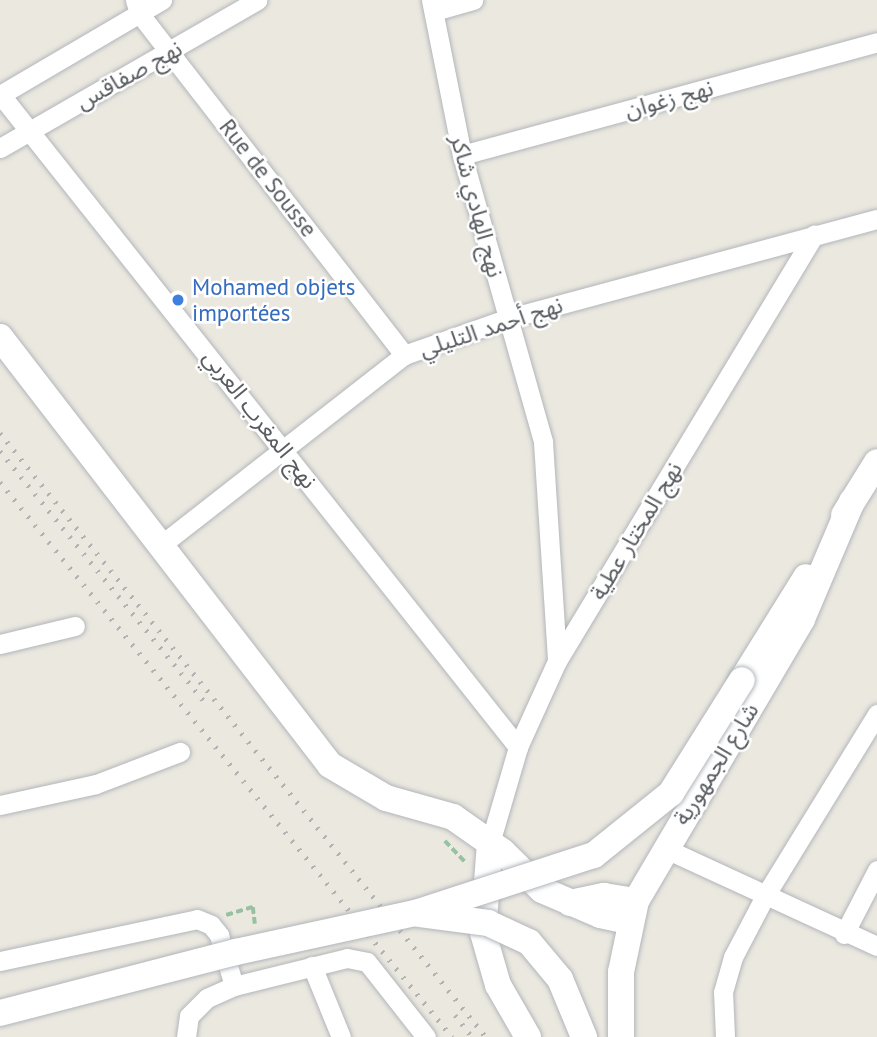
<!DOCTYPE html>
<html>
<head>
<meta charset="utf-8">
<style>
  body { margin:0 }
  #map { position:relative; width:877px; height:1037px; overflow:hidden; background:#ebe8e0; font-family:"PT Sans","Noto Sans Arabic",sans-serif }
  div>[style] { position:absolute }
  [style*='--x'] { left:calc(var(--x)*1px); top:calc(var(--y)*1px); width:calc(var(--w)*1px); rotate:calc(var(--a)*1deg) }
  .path>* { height:3.5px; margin-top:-1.75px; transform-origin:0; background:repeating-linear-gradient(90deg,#97c1a1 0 7px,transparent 0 10.5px) }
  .roads { filter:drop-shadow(0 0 2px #b2b6ba) drop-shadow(0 0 2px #b2b6ba) }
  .street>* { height:19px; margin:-9.5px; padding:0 9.5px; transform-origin:9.5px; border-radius:9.5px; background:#fff }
  .secondary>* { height:26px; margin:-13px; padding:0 13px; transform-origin:13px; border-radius:13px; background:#fff }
  .rail>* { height:5px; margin-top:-2.5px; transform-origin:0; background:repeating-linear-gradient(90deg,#b1b2b2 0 2px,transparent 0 11px) }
  .bridges { filter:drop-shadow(0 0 2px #b1b5ba) drop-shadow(0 0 2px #b1b5ba) }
  .secondary-bridge>* { height:26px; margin:-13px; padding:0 13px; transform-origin:13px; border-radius:13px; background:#fff }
  .dots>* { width:19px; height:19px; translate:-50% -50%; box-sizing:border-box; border:4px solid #fff; border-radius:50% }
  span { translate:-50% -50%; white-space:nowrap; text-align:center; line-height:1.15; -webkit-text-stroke:5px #fff; paint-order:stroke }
  .street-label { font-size:23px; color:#585c60 }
  .shop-label { font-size:23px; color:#366cbe }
  .left { translate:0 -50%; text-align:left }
</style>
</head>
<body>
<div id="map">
  <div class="path">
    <div style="--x:445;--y:841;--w:29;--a:46"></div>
    <div style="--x:226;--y:915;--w:28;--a:-17"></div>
    <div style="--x:253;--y:907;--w:17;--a:83"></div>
  </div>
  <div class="roads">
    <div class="street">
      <div style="--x:135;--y:0;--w:14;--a:73"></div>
      <div style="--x:139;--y:13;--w:433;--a:52.2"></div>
      <div style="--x:431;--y:0;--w:158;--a:78.7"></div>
      <div style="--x:462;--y:155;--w:298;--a:74.2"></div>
      <div style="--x:543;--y:442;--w:219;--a:86.3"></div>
      <div style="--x:434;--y:11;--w:41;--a:-15.8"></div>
      <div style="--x:0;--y:94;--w:834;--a:51.58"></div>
      <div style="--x:0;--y:95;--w:188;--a:-30.4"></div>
      <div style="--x:0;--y:148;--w:297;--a:-29.9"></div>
      <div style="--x:462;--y:155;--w:430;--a:-15.2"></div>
      <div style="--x:161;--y:545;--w:308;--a:-38"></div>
      <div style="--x:404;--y:355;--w:108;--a:-19.4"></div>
      <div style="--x:506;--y:319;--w:384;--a:-15.1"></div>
      <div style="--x:0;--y:644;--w:77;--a:-13.5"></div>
      <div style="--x:0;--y:805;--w:98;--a:-12.3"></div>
      <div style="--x:96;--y:784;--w:90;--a:-20.9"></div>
      <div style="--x:490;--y:843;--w:100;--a:-73.7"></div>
      <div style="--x:518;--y:747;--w:94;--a:-65.6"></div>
      <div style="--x:557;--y:661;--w:498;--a:-58.9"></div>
      <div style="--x:664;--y:848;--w:234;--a:24.7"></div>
      <div style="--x:844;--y:934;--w:72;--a:-62.7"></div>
      <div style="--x:0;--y:961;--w:201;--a:-12"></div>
      <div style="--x:197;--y:919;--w:15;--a:23"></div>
      <div style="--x:211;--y:925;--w:13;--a:51"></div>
      <div style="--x:219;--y:935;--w:53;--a:73.6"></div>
      <div style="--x:312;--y:966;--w:77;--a:67.8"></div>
      <div style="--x:186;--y:1037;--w:21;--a:-82"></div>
      <div style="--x:189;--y:1016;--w:25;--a:-45"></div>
      <div style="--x:207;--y:998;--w:30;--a:-24"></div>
      <div style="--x:234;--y:986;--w:116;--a:-13.9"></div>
      <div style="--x:347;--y:958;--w:20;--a:11"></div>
      <div style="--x:367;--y:962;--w:95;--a:51.8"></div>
      <div style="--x:725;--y:1037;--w:45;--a:-92.5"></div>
      <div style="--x:723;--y:992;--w:36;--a:-74"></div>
      <div style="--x:733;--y:957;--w:69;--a:-62.3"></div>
      <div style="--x:765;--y:896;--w:214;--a:-58.4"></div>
    </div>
    <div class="secondary">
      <div style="--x:0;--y:337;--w:540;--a:52.37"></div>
      <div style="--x:330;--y:765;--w:65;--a:30.5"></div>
      <div style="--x:386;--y:798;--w:70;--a:15.8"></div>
      <div style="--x:453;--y:817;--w:61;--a:35"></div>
      <div style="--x:503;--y:852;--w:54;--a:44.3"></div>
      <div style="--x:542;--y:890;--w:63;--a:23.3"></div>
      <div style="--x:600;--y:915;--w:30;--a:12"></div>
      <div style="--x:844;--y:515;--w:62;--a:-58.1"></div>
      <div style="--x:742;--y:680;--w:121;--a:-58.1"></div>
      <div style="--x:490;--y:843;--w:90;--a:94.4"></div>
      <div style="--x:483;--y:933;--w:54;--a:73.9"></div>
      <div style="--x:498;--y:985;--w:60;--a:60"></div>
      <div style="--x:570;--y:903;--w:35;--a:-12"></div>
      <div style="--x:604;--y:896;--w:32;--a:9"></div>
      <div style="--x:621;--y:1037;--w:65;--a:-90"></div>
      <div style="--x:621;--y:972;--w:73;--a:-78.1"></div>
      <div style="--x:636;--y:901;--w:327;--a:-59.5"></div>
      <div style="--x:802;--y:619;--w:128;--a:-67"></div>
    </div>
  </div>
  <div class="rail">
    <div style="--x:0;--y:433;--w:775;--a:51.18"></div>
    <div style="--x:0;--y:451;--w:323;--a:50.8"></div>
    <div style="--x:0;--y:482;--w:716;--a:50.84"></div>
    <div style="--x:455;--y:1015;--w:28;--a:52"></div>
  </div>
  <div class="bridges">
    <div class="secondary-bridge">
      <div style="--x:420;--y:914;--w:69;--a:7.5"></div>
      <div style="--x:488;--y:923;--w:45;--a:24.9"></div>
      <div style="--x:529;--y:942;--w:48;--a:50"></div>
      <div style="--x:560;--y:979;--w:63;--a:67.5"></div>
      <div style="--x:0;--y:1013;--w:244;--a:-14.5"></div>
      <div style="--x:236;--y:952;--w:183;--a:-12.3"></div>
      <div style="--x:415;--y:913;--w:188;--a:-18"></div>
      <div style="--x:594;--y:855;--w:99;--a:-38.8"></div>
      <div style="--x:671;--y:793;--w:133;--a:-57.9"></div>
    </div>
  </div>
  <div class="dots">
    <div style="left:178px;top:300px;background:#3f7fe0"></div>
  </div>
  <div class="street-label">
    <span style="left:129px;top:75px;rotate:-29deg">نهج صفاقس</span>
    <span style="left:669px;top:99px;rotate:-15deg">نهج زغوان</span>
    <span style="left:268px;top:178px;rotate:52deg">Rue de Sousse</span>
    <span style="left:477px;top:206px;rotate:75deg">نهج الهادي شاكر</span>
    <span style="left:491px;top:327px;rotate:-18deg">نهج أحمد التليلي</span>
    <span style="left:260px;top:419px;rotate:52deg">نهج المغرب العربي</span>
    <span style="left:636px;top:531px;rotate:-59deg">نهج المختار عطية</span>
    <span style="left:716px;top:764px;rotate:-58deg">شارع الجمهورية</span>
  </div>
  <div class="shop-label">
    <span class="left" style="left:192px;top:300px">Mohamed objets<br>importées</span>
  </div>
</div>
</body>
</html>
